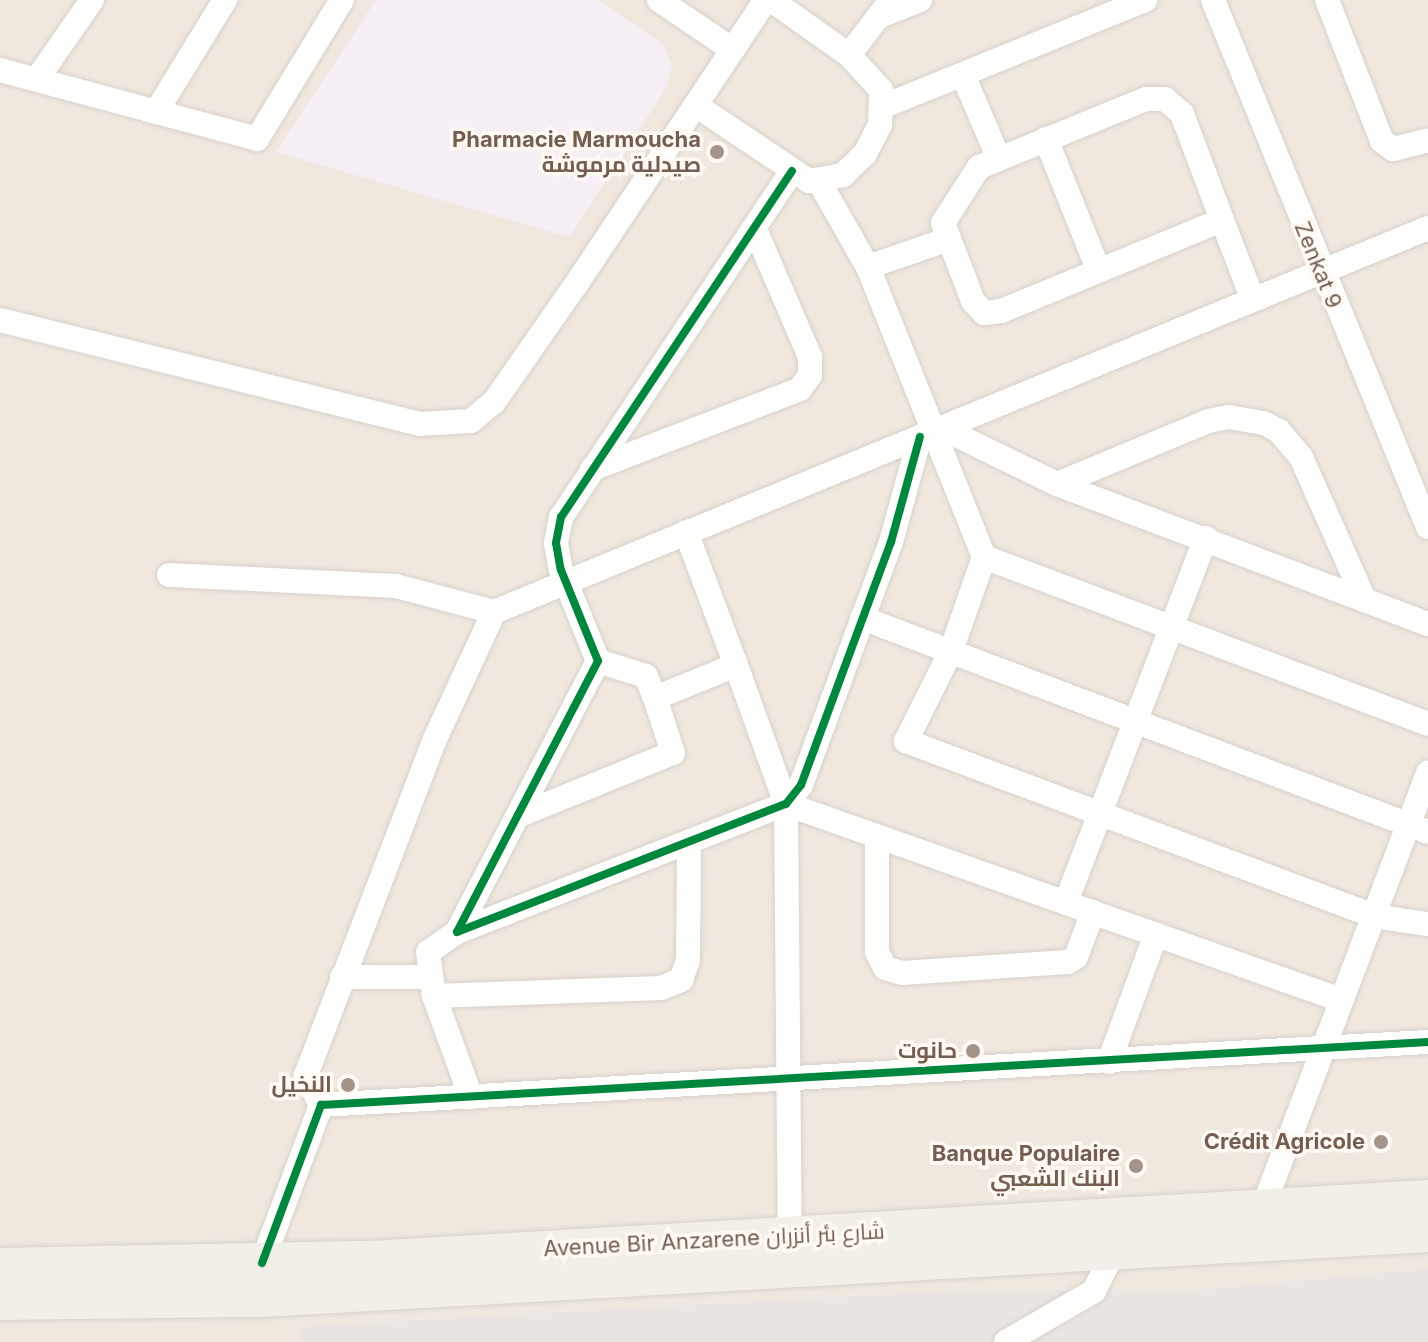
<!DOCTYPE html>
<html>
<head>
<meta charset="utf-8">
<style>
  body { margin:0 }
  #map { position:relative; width:1428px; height:1342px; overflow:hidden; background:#f8f5f0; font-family:Inter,Cairo,sans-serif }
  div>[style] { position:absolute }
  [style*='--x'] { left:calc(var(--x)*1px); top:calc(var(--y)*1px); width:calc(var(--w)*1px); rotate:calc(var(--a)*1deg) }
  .residential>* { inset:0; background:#f0e8df }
  .industrial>* { inset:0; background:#eae5e1 }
  .education>* { inset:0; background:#f5eef4 }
  .roads { filter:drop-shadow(0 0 2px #d6d1cb) drop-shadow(0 0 2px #d6d1cb) }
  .minor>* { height:24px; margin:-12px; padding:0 12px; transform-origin:12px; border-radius:12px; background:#fefefd }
  .primary>* { height:40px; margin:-20px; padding:0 20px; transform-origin:20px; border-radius:20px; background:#f2eee8 }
  .cycleway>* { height:8px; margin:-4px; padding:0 4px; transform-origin:4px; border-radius:4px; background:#00873e }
  .dots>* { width:22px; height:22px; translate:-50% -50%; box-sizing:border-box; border:4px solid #fefaf3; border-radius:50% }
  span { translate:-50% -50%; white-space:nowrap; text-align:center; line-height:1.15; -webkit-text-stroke:7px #fefaf3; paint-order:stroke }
  .poi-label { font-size:22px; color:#755e51; font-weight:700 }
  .right { translate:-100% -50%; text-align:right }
  .street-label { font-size:22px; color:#755e51 }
</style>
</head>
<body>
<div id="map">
  <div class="residential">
    <div style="clip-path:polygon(0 0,1428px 0,1428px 1268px,1195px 1290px,958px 1290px,300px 1326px,301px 1342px,0 1342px)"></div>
  </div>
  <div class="industrial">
    <div style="clip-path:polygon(1428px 1268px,1428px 1342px,301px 1342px,300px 1326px,958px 1290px,1195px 1290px)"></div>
  </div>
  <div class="education">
    <div style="clip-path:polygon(376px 0,598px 0,663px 44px,672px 65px,667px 87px,569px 237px,276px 152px)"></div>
  </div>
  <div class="roads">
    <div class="minor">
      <div style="--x:659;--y:0;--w:89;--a:34"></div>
      <div style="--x:1213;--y:0;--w:569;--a:67.81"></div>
      <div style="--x:1327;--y:0;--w:151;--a:68.7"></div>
      <div style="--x:1382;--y:141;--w:14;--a:36"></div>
      <div style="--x:1393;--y:149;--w:36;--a:-14"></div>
      <div style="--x:882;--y:15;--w:41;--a:-21.5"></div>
      <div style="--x:849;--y:55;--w:69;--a:-52.6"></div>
      <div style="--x:0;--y:70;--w:266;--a:15"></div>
      <div style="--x:257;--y:139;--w:163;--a:-58.6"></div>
      <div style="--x:963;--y:75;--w:91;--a:66.8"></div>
      <div style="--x:999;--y:159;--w:159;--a:-22.2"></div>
      <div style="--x:1146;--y:99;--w:19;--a:0"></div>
      <div style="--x:1165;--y:99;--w:23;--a:41"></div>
      <div style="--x:1182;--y:114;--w:113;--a:69.3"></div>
      <div style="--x:1222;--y:220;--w:239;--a:157.6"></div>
      <div style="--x:1001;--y:311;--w:17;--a:173"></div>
      <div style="--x:984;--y:313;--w:16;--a:-133"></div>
      <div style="--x:973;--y:301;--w:84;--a:-111"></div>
      <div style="--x:943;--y:223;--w:67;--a:-57.3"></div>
      <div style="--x:979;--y:167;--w:22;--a:-22"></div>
      <div style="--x:37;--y:79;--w:96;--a:-55.2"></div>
      <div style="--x:697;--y:106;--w:135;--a:33.8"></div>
      <div style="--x:809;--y:181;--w:35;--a:-10"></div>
      <div style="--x:843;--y:175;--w:30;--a:-44"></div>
      <div style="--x:865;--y:154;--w:33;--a:-63"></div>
      <div style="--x:880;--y:125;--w:35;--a:-88"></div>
      <div style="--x:881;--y:90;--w:47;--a:-132.4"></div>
      <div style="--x:849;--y:55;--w:95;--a:-144.8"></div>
      <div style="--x:884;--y:106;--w:282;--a:-22.1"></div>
      <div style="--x:156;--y:112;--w:132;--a:-58.4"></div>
      <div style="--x:1046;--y:139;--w:140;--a:68.2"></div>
      <div style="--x:792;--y:171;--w:416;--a:123.7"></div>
      <div style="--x:561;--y:517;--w:26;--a:101"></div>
      <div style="--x:556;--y:543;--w:27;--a:80"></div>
      <div style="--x:561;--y:570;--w:98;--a:67.9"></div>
      <div style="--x:598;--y:661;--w:305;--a:117.5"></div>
      <div style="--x:457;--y:932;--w:353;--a:-21.3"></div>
      <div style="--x:786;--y:804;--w:24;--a:-52"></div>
      <div style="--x:801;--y:785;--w:259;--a:-69.7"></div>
      <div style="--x:891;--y:542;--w:109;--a:-74.6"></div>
      <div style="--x:820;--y:183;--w:97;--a:60.3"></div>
      <div style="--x:868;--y:267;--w:312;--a:68.2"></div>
      <div style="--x:984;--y:557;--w:100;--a:109.3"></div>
      <div style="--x:951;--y:651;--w:101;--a:116.6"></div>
      <div style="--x:906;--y:741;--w:499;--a:20.5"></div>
      <div style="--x:1373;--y:916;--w:56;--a:8.3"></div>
      <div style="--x:1222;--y:220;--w:86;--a:68.8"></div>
      <div style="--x:868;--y:267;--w:86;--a:-19.1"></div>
      <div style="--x:0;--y:320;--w:432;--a:13.9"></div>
      <div style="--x:419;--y:424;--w:52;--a:-3.3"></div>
      <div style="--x:471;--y:421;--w:30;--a:-40"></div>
      <div style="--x:494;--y:402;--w:145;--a:-55.1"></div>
      <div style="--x:577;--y:283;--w:340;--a:-56.3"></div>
      <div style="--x:942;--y:428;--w:128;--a:26"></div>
      <div style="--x:1057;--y:484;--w:397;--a:20.7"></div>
      <div style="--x:592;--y:469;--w:223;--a:-21"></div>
      <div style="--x:800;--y:389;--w:17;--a:-54"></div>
      <div style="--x:810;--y:375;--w:18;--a:-90"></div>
      <div style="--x:810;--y:357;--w:139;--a:-113.3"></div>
      <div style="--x:1057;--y:484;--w:164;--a:-22.6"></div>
      <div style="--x:1208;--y:421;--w:21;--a:-11"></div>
      <div style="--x:1229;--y:417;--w:36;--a:10"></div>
      <div style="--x:1264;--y:423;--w:17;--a:28"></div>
      <div style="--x:1279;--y:431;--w:34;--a:50"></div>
      <div style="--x:1301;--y:457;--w:155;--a:66.1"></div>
      <div style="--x:984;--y:557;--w:474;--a:20.6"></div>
      <div style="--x:169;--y:575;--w:227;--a:2.8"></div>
      <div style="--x:396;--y:586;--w:101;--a:14.9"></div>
      <div style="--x:494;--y:612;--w:1010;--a:-22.35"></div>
      <div style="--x:862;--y:618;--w:605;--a:20.71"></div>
      <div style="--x:598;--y:661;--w:50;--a:17.4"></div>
      <div style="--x:646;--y:676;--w:24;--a:68"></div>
      <div style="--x:736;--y:665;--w:148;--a:70.2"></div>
      <div style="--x:786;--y:804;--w:430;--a:89.5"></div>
      <div style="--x:786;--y:804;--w:589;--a:19.45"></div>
      <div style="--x:520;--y:815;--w:165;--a:-22.1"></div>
      <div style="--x:673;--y:753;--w:58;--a:-108.1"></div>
      <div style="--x:655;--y:698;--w:87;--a:-22.2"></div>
      <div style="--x:736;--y:665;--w:142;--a:-110.6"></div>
      <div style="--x:877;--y:836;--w:116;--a:90"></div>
      <div style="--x:877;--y:952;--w:18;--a:63"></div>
      <div style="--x:885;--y:968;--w:18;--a:16"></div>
      <div style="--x:902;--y:973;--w:166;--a:-3.8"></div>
      <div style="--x:1068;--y:962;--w:9;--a:-32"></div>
      <div style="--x:1076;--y:957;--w:48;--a:-69.3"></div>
      <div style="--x:1066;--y:902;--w:390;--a:-69"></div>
      <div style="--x:457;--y:932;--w:35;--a:145"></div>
      <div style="--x:428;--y:952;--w:44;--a:82.2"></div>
      <div style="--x:434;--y:996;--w:227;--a:-2"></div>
      <div style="--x:661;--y:988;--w:22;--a:-22"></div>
      <div style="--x:681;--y:980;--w:21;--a:-71"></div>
      <div style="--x:688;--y:960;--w:118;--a:-89.5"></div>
      <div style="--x:342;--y:977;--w:86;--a:0"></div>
      <div style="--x:434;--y:996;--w:108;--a:69.9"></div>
      <div style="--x:1109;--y:1062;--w:136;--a:-69.8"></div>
      <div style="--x:321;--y:1105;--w:34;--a:-117"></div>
      <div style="--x:306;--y:1075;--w:360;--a:-69"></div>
      <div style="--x:435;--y:739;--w:140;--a:-65.1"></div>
      <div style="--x:1262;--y:1210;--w:468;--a:-69.2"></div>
      <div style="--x:262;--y:1263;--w:169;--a:-69.5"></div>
      <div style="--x:321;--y:1105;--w:1109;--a:-3.26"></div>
      <div style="--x:1006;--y:1342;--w:102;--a:-30.1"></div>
      <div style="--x:1094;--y:1291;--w:45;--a:-63.4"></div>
    </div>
    <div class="primary">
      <div style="--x:0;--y:1268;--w:372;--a:-1.1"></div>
      <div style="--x:372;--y:1261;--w:1058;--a:-3.31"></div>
      <div style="--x:0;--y:1300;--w:262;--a:-0.7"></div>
      <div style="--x:262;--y:1297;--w:1168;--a:-3.19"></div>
    </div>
  </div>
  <div class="cycleway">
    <div style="--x:792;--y:171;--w:416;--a:123.7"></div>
    <div style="--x:561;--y:517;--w:26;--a:101"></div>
    <div style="--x:556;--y:543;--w:27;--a:80"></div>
    <div style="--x:561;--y:570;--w:98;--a:67.9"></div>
    <div style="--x:598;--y:661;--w:305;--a:117.5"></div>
    <div style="--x:457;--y:932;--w:353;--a:-21.3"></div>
    <div style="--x:786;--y:804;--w:24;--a:-52"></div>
    <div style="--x:801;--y:785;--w:259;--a:-69.7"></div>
    <div style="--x:891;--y:542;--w:109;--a:-74.6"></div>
    <div style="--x:262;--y:1263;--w:169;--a:-69.5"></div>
    <div style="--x:321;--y:1105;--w:1109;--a:-3.26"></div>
  </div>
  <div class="dots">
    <div style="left:717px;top:152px;background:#a39389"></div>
    <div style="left:973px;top:1051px;background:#a39389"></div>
    <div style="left:348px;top:1085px;background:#a39389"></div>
    <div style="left:1381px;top:1142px;background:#a39389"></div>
    <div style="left:1136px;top:1166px;background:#a39389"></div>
  </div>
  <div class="poi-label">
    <span class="right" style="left:701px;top:152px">Pharmacie Marmoucha<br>صيدلية مرموشة</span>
    <span class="right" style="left:957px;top:1051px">حانوت</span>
    <span class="right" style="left:332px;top:1085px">النخيل</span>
    <span class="right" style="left:1365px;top:1142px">Crédit Agricole</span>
    <span class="right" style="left:1120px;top:1166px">Banque Populaire<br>البنك الشعبي</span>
  </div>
  <div class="street-label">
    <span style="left:1318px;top:265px;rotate:68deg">Zenkat 9</span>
    <span style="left:714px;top:1240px;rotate:-3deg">Avenue Bir Anzarene شارع بئر أنزران</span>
  </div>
</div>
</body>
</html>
